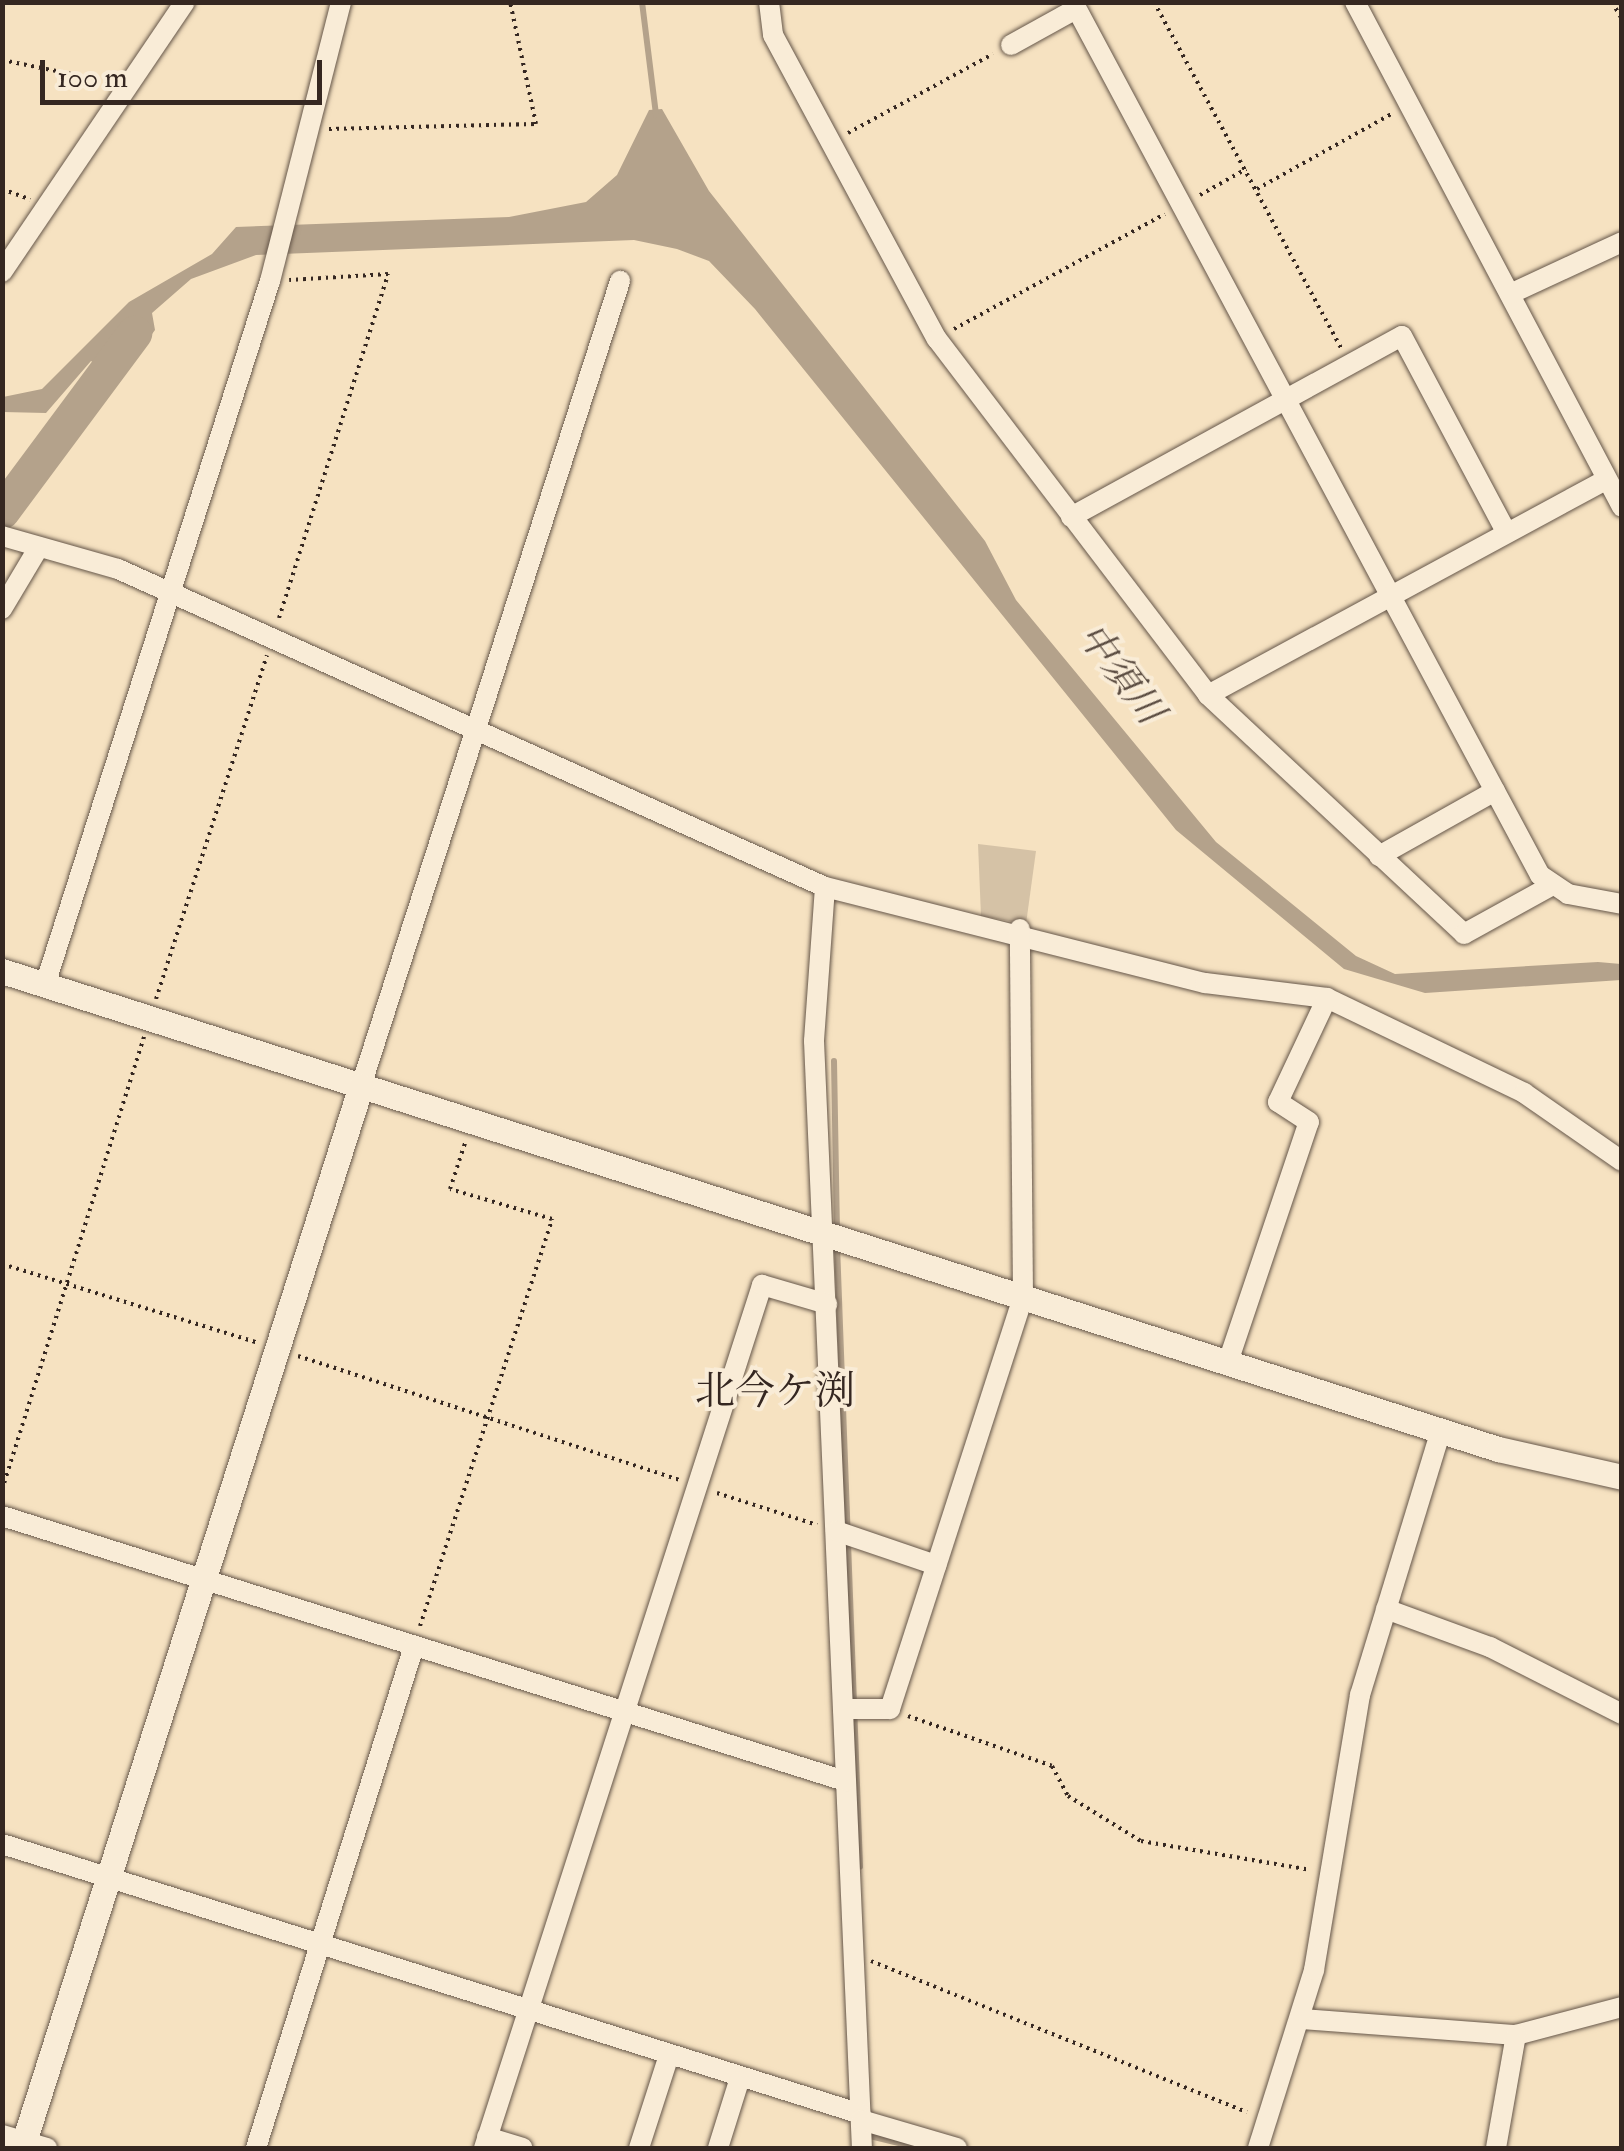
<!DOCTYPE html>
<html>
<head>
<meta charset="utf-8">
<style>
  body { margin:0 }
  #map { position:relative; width:1624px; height:2151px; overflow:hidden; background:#f6e2c1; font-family:"IM FELL Double Pica","Noto Serif JP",serif }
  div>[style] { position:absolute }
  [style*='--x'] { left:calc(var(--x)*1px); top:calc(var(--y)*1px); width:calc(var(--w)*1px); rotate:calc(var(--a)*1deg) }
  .green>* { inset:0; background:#d5c2a6 }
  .water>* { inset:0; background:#b4a28b }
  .stream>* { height:6px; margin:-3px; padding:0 3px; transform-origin:3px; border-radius:3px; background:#b4a28b }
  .river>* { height:35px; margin:-17.5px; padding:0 17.5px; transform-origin:17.5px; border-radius:17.5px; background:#b4a28b }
  .path>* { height:4px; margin-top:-2px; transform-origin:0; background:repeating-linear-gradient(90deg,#352721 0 2.5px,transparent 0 7.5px) }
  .roads { filter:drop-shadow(0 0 2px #655649) drop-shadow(0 0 2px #655649) }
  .minor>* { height:20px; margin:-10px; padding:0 10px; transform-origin:10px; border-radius:10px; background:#f9ecd7 }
  .tertiary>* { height:25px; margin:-12.5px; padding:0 12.5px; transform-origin:12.5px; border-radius:12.5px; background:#f9ecd7 }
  span { translate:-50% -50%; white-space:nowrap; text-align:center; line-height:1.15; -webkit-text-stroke:8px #f9ecd7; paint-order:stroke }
  .water-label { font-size:38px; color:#5b4c41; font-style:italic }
  .quarter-label { font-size:40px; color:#352721 }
  .frame { position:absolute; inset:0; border:5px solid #352721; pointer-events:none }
  .scale { position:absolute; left:40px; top:60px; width:282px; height:45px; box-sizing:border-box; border:5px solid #352721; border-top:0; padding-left:12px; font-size:30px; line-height:35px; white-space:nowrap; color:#352721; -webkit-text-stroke:8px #f9ecd7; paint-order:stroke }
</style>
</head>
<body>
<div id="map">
  <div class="green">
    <div style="clip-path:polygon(978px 844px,1036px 851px,1026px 924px,981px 916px)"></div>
  </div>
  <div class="water">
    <div style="clip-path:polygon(662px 109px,709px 191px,985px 541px,1016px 600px,1216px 842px,1356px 956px,1395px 974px,1598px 962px,1621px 964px,1621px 980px,1425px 993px,1344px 969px,1176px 830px,755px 309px,709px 261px,677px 249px,634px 240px,256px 255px,191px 279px,152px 313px,155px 330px,119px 379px,91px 361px,46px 413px,3px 412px,3px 397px,42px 389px,129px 302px,212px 254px,236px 227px,509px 217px,586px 202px,617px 175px,649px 110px)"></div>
  </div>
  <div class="stream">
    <div style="--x:642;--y:2;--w:114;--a:82.9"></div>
    <div style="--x:1620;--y:2;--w:4;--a:56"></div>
    <div style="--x:834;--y:1061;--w:172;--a:89"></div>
    <div style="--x:837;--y:1245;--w:622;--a:87.88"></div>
    <div style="--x:870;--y:2136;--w:50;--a:13.8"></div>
  </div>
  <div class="river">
    <div style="--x:2;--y:511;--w:222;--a:-53.4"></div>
  </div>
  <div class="path">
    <div style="--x:1154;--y:2;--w:393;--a:61.6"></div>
    <div style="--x:1612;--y:2;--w:20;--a:60"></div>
    <div style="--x:2;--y:60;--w:111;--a:11.4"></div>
    <div style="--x:329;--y:129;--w:207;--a:-1.4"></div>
    <div style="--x:536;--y:124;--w:125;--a:-102"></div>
    <div style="--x:848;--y:133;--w:165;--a:-28.6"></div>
    <div style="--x:2;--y:189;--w:30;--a:20"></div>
    <div style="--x:1257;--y:189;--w:156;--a:-29.2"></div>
    <div style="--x:1200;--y:195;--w:53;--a:-29.5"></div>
    <div style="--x:954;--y:329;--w:240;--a:-28.6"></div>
    <div style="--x:279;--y:618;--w:361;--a:-72.4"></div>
    <div style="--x:388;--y:274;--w:99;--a:176.5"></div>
    <div style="--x:156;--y:999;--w:361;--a:-72.1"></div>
    <div style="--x:2;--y:1264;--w:266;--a:17.1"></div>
    <div style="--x:298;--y:1356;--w:401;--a:18"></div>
    <div style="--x:2;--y:1490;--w:475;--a:-72.6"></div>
    <div style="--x:717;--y:1493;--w:105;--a:17.7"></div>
    <div style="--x:420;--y:1626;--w:428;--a:-72"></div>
    <div style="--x:552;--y:1219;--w:106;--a:-163.6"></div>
    <div style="--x:450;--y:1189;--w:52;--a:-71.9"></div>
    <div style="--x:908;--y:1716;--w:152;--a:19.1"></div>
    <div style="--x:1052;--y:1766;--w:34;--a:62"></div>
    <div style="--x:1068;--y:1796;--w:86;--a:31.7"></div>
    <div style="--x:1141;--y:1841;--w:171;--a:9.7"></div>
    <div style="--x:871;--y:1961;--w:405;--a:21.9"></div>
  </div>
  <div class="roads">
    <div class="minor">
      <div style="--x:769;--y:2;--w:33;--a:83"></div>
      <div style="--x:773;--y:35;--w:345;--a:61.7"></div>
      <div style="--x:937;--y:339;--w:447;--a:52.7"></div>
      <div style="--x:1208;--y:695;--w:350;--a:43"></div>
      <div style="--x:1464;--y:934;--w:99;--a:-28.9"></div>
      <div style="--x:1073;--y:2;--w:990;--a:61.86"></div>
      <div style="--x:1540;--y:875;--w:34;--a:34"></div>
      <div style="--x:1568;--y:894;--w:55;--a:10.5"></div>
      <div style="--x:1355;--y:2;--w:571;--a:62.13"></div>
      <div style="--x:1011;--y:45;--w:74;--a:-29"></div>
      <div style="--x:2;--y:272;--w:326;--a:-55.9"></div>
      <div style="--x:1510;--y:294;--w:123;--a:-24.9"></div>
      <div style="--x:1071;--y:517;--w:377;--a:-28.7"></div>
      <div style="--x:1402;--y:336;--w:222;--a:62"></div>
      <div style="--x:2;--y:536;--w:121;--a:15.9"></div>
      <div style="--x:118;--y:569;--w:775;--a:24.22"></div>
      <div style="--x:825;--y:887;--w:392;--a:14.2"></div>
      <div style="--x:1205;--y:983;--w:123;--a:7"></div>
      <div style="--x:1327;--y:998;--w:219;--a:25.7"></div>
      <div style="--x:1524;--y:1093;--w:119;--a:34.8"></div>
      <div style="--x:2;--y:609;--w:72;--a:-59.2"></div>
      <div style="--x:1208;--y:695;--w:452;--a:-28.4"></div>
      <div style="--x:1379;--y:856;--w:133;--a:-29.3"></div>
      <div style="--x:825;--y:887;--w:154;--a:94.1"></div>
      <div style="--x:814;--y:1041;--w:1108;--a:87.52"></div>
      <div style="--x:45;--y:985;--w:739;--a:-72.28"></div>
      <div style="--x:270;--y:281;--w:288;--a:-75.7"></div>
      <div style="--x:361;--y:1086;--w:846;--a:-72.16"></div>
      <div style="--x:1228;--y:1362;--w:253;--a:-71.4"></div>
      <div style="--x:1309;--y:1122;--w:37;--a:-147"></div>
      <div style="--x:1278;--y:1102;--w:115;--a:-64.8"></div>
      <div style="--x:2;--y:1516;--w:884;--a:17.45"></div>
      <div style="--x:836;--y:1531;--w:106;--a:18.8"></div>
      <div style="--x:1386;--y:1609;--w:111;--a:20.1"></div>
      <div style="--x:1490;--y:1647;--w:148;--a:26.9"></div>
      <div style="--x:843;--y:1709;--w:47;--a:0"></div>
      <div style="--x:890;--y:1709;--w:434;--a:-72.1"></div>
      <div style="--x:1023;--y:1296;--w:367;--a:-90.5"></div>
      <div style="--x:2;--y:1844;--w:900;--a:17.45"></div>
      <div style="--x:1302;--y:2019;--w:215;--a:4.3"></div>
      <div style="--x:1516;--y:2035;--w:110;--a:-14.8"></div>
      <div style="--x:861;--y:2120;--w:100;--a:16.3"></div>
      <div style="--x:2;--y:2135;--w:47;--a:16.1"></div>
      <div style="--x:487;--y:2137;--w:37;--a:17"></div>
      <div style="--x:256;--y:2148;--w:526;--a:-72.53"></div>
      <div style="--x:484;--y:2148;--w:907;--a:-72.14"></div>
      <div style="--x:762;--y:1285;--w:68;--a:16.3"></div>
      <div style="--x:639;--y:2148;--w:95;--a:-72.1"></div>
      <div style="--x:718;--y:2148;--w:70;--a:-72.6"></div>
      <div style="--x:1258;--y:2148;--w:187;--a:-72.5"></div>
      <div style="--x:1314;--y:1970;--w:279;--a:-80.5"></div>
      <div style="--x:1360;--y:1695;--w:277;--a:-73"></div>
      <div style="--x:1496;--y:2148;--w:115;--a:-80"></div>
    </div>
    <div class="tertiary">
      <div style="--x:2;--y:971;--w:1571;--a:17.72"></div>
      <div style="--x:1498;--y:1449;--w:127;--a:12.7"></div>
      <div style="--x:22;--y:2148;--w:1115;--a:-72.3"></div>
    </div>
  </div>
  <div class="water-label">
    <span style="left:1120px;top:674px;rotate:53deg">中須川</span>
  </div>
  <div class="quarter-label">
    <span style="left:775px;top:1392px">北今ケ渕</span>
  </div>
  <div class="frame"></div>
  <div class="scale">100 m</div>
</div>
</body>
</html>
